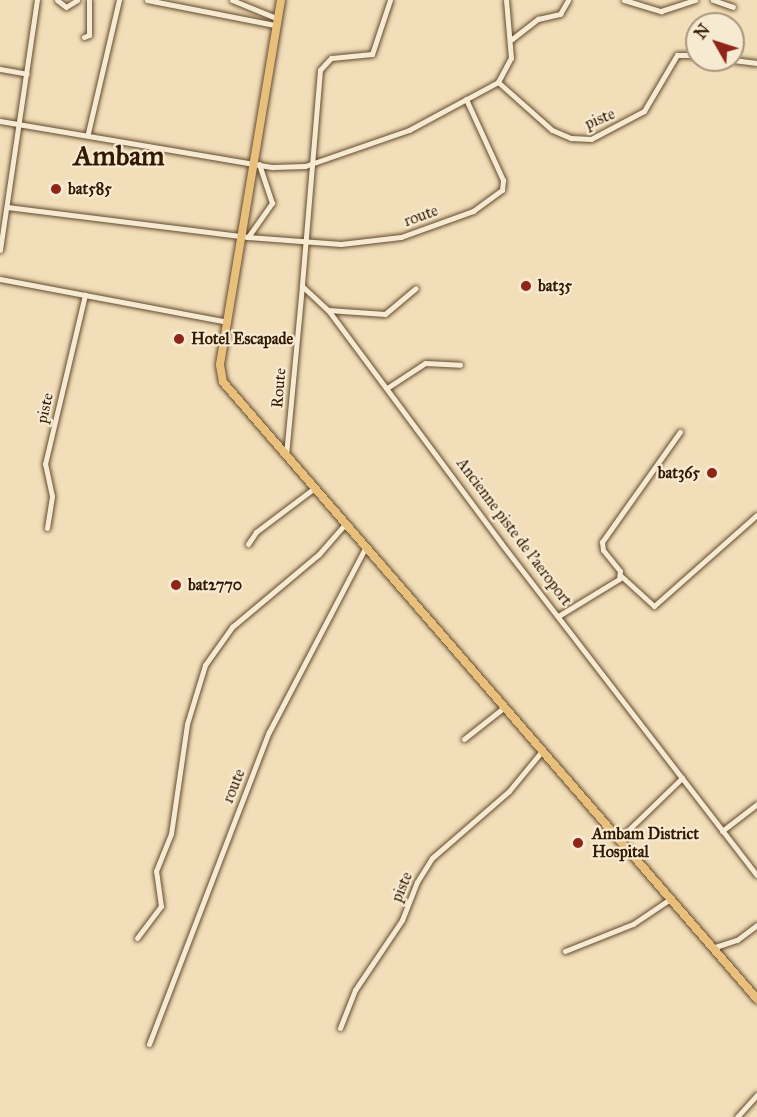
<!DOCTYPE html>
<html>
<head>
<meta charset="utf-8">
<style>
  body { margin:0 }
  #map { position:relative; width:757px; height:1117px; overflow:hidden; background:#f2deb9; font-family:"IM FELL Great Primer",serif }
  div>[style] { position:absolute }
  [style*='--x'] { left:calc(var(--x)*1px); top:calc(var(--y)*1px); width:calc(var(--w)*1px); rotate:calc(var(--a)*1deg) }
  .roads { filter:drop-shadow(0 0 2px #634a2e) drop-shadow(0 0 2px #634a2e) }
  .minor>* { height:5px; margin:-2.5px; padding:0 2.5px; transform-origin:2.5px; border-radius:2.5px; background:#f7ead2 }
  .highway>* { height:8px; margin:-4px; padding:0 4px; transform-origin:4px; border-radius:4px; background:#e9bf7c }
  .dots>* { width:16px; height:16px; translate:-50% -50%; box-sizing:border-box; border:3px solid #f7ead2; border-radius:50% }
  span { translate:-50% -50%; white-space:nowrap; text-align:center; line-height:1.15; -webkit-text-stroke:4.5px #f7ead2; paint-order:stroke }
  .street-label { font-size:16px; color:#331900 }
  .poi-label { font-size:16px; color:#331900; font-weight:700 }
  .left { translate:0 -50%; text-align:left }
  .right { translate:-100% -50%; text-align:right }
  .town-label { font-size:28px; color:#331900; font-weight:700 }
  .north { position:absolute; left:685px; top:12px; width:60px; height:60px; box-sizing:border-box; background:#f7ead2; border:2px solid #a9967e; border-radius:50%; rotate:309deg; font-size:16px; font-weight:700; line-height:24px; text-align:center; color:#331900 }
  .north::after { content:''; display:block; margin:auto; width:21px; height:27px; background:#8f2418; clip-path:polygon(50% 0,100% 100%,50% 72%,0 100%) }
</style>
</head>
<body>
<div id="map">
  <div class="roads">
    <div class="minor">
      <div style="--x:57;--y:0;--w:11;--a:38"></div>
      <div style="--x:66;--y:7;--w:13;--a:-32"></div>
      <div style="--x:147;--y:0;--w:130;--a:11.1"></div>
      <div style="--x:232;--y:0;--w:48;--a:22.2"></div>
      <div style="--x:390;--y:0;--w:57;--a:108.4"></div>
      <div style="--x:372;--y:54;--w:41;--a:174.4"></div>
      <div style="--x:331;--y:58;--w:16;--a:133"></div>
      <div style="--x:320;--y:70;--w:217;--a:94.8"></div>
      <div style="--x:302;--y:286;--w:35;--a:43"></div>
      <div style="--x:328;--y:310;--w:290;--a:53.4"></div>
      <div style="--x:501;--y:543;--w:419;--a:52.4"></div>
      <div style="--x:624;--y:0;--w:39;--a:17"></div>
      <div style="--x:661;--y:11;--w:36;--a:-18"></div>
      <div style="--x:713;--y:0;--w:21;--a:19"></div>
      <div style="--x:84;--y:37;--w:5;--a:-22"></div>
      <div style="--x:89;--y:35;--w:35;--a:-90"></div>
      <div style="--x:512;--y:39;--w:33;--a:-38"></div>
      <div style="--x:538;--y:19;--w:23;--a:-13"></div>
      <div style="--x:560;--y:14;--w:16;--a:-60"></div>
      <div style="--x:733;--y:60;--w:24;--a:7"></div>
      <div style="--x:0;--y:69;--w:27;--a:10"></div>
      <div style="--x:498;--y:82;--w:72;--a:41.6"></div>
      <div style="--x:552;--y:130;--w:21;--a:23"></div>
      <div style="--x:571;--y:138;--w:20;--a:3"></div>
      <div style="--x:591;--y:139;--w:60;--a:-27.8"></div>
      <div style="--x:644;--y:111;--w:65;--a:-59.5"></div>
      <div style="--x:677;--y:55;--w:20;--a:0"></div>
      <div style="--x:0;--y:121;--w:277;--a:9.6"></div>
      <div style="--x:273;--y:167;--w:32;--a:-2"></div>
      <div style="--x:305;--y:166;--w:110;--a:-19.1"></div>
      <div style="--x:409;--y:130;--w:101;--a:-28.3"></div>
      <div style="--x:498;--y:82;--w:27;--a:-62"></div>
      <div style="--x:511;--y:58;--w:58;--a:-94.9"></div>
      <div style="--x:88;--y:133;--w:137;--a:-76.9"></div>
      <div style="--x:7;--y:207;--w:243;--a:7.1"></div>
      <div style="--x:248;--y:237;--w:93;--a:4.3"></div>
      <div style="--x:341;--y:244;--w:60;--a:-6.7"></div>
      <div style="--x:401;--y:237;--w:77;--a:-19.9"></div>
      <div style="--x:473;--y:211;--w:36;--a:-36"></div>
      <div style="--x:502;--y:190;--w:10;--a:-84"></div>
      <div style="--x:503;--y:180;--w:89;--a:-114.6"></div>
      <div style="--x:248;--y:237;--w:42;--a:-54.8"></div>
      <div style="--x:272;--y:203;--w:41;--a:-108.4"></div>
      <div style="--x:0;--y:250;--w:253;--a:-81.6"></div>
      <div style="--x:0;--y:279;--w:232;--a:10.7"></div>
      <div style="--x:328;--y:310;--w:57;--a:4"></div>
      <div style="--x:385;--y:314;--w:40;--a:-40"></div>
      <div style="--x:387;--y:388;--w:45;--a:-33.3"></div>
      <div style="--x:425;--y:363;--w:35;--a:3"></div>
      <div style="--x:286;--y:455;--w:170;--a:-84.6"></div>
      <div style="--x:47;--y:528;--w:32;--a:-81"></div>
      <div style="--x:52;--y:496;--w:33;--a:-102"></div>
      <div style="--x:45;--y:464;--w:174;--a:-76.7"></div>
      <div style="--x:248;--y:544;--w:14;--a:-56"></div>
      <div style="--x:256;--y:532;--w:71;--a:-37"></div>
      <div style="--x:620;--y:575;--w:46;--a:42.4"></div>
      <div style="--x:654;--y:606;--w:137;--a:-41.5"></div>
      <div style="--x:560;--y:615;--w:69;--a:-31.4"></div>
      <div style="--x:619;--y:579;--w:8;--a:-83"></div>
      <div style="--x:620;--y:571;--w:27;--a:-129"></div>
      <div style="--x:603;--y:550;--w:8;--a:-97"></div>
      <div style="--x:602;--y:542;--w:135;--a:-54.7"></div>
      <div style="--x:464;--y:739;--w:48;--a:-38.3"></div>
      <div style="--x:722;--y:831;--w:44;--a:-37.6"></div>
      <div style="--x:619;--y:839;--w:88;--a:-44.1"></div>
      <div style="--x:137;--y:938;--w:40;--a:-53"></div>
      <div style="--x:161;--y:906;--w:35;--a:-98"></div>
      <div style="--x:156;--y:871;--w:40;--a:-68"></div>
      <div style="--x:171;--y:834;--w:111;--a:-81.7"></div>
      <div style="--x:187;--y:724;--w:62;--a:-73"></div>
      <div style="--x:205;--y:665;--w:47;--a:-54.6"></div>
      <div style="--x:232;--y:627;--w:114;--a:-40"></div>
      <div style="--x:319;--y:554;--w:38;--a:-49"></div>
      <div style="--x:712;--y:948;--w:26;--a:-18"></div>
      <div style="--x:737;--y:940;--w:25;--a:-37"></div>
      <div style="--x:565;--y:951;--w:73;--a:-21.7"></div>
      <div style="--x:633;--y:924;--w:45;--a:-34"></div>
      <div style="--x:340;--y:1028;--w:41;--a:-68.5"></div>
      <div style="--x:355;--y:990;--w:84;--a:-56.1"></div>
      <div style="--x:402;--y:920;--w:41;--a:-68.5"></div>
      <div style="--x:417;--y:882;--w:28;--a:-58"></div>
      <div style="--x:432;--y:858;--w:102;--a:-41"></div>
      <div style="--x:509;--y:791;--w:52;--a:-50.5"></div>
      <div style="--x:149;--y:1044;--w:334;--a:-69"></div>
      <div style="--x:269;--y:732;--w:208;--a:-62.4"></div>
      <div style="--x:737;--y:1117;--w:30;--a:-48"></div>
    </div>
    <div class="highway">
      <div style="--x:281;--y:0;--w:370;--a:99.5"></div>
      <div style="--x:220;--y:365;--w:17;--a:80"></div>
      <div style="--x:223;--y:382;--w:816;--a:49.12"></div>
    </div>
  </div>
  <div class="dots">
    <div style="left:56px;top:189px;background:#8f2418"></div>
    <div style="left:526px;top:286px;background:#8f2418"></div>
    <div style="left:179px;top:339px;background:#8f2418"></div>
    <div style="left:712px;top:473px;background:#8f2418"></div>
    <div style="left:176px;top:585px;background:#8f2418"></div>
    <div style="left:578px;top:843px;background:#8f2418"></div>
  </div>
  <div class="street-label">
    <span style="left:600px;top:119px;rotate:-22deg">piste</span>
    <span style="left:421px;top:216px;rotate:-20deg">route</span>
    <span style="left:279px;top:388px;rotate:-85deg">Route</span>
    <span style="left:45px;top:408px;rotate:-77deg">piste</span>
    <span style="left:514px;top:532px;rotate:53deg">Ancienne piste de l'aeroport</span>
    <span style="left:234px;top:786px;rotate:-68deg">route</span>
    <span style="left:402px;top:887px;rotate:-67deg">piste</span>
  </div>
  <div class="poi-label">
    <span class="left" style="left:68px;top:189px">bat585</span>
    <span class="left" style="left:538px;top:286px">bat35</span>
    <span class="left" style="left:191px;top:339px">Hotel Escapade</span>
    <span class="right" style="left:700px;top:473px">bat365</span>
    <span class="left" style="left:188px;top:585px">bat2770</span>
    <span class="left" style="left:592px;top:843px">Ambam District<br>Hospital</span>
  </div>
  <div class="town-label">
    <span style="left:119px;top:156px">Ambam</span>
  </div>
  <div class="north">N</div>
</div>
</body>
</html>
